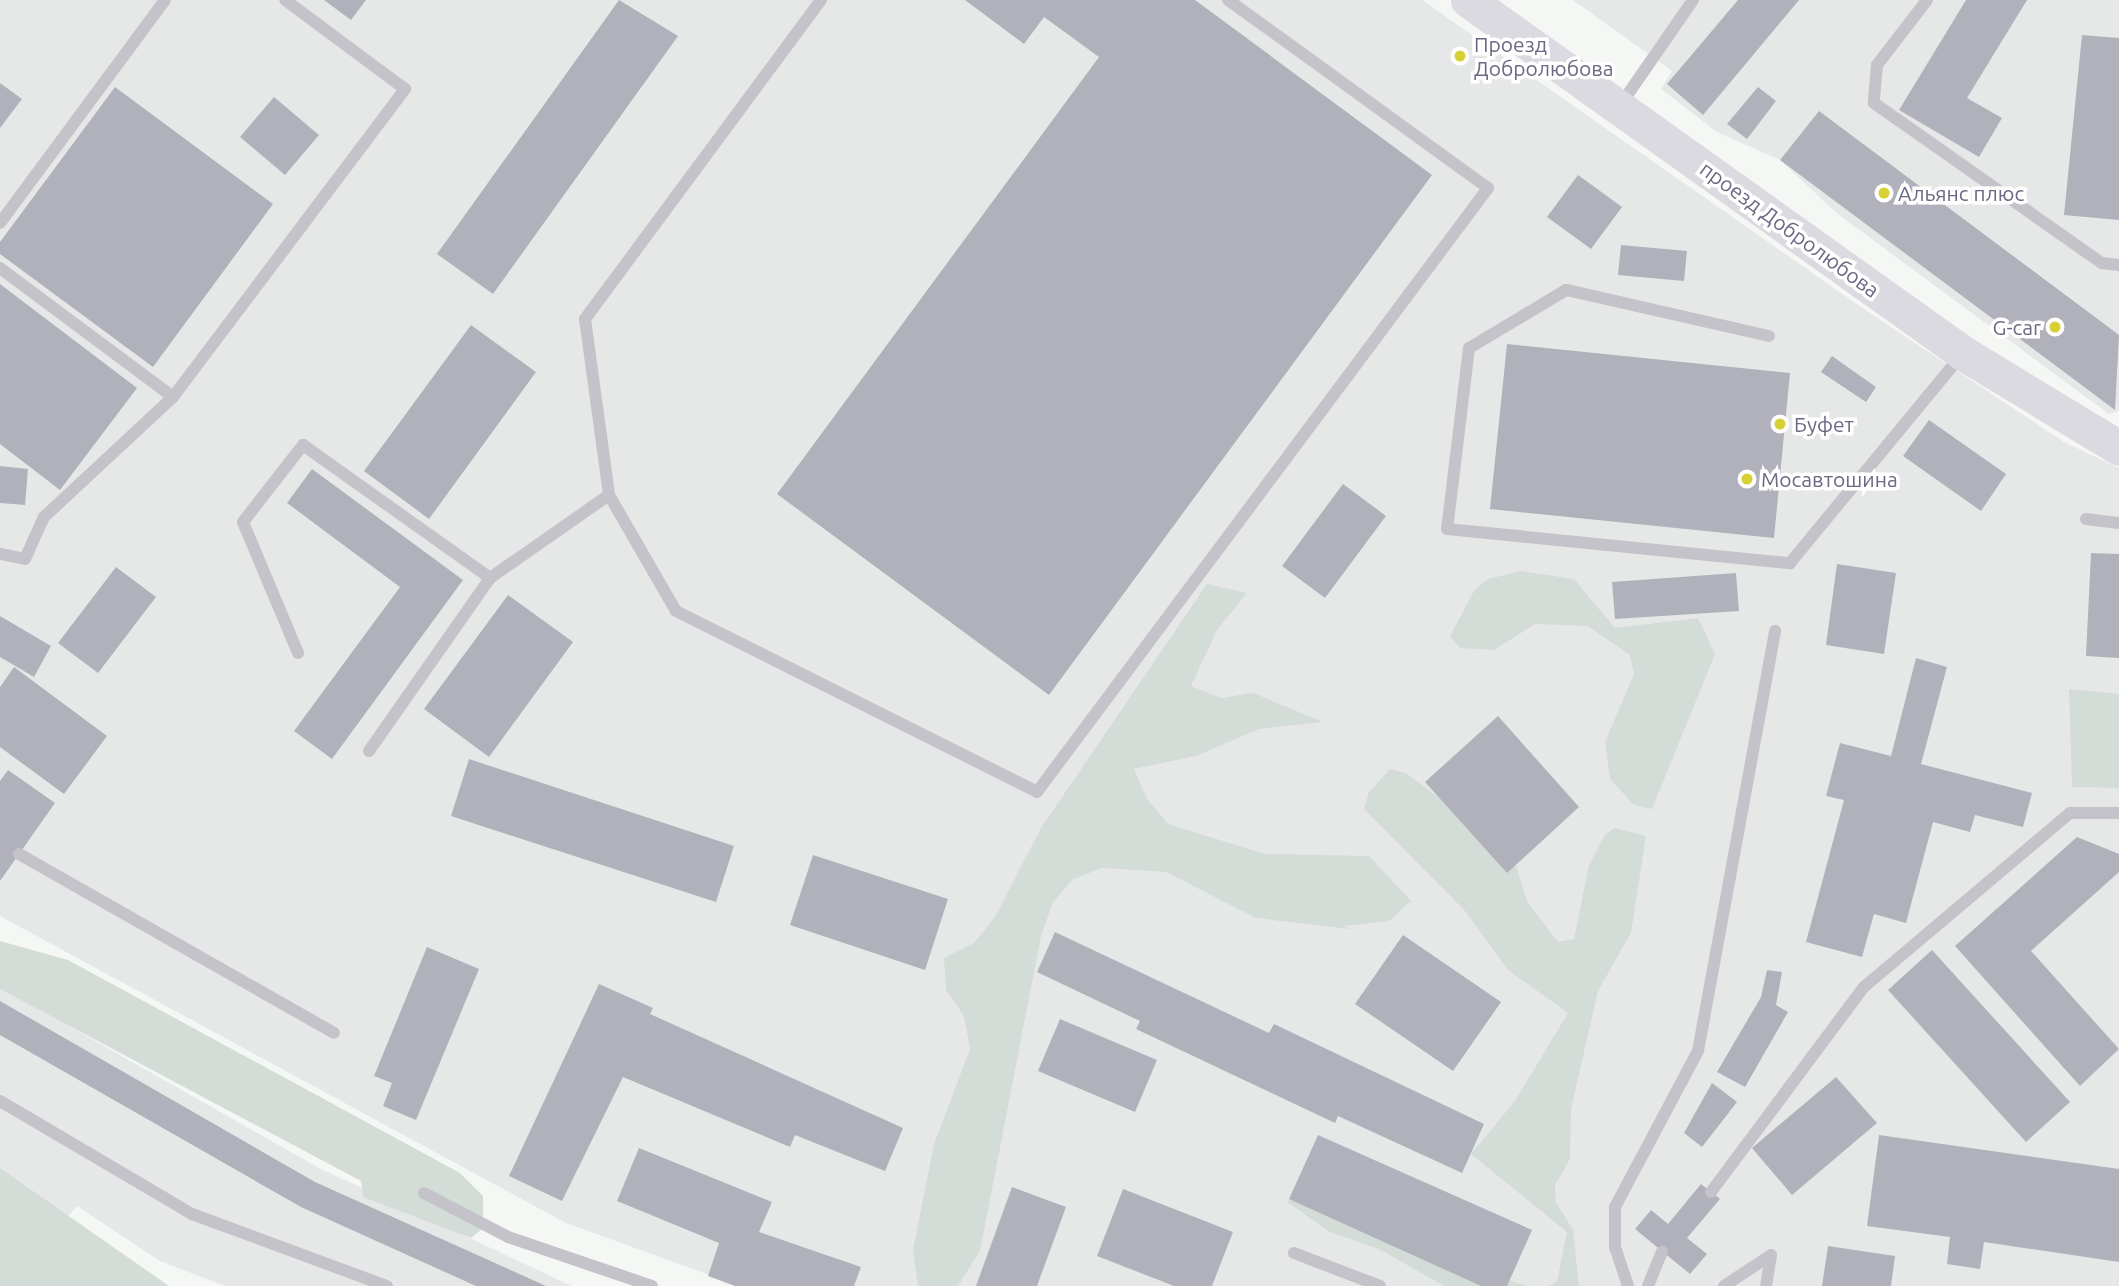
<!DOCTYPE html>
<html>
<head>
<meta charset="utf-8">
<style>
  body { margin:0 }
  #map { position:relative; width:2119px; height:1286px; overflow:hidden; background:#f5f7f4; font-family:Ubuntu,sans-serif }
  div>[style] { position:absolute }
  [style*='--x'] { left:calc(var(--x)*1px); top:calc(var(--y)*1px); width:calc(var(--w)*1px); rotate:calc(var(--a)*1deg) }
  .built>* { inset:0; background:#e6e8e8 }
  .green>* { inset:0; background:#d4dcd7 }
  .building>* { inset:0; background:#b1b1bb }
  .lane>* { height:12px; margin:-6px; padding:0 6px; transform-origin:6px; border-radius:6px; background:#c4c3ca }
  .secondary>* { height:35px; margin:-17.5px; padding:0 17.5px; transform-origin:17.5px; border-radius:17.5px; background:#dbdae1 }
  .dots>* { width:19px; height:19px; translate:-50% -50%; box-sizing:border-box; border:4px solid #fff; border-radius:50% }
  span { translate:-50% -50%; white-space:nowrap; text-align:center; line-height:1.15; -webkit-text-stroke:7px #fff; paint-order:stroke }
  .poi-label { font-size:21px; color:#6c6883 }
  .left { translate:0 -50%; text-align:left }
  .right { translate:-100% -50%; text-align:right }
  .street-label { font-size:21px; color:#6c6883 }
</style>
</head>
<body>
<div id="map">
  <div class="built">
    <div style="clip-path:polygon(0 0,1422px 0,1861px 307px,2064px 442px,2119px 468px,2119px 1286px,740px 1286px,566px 1223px,0 916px)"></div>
    <div style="clip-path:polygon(1573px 0,2119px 0,2119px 411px,2109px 414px,1839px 215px,1780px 160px,1717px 132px,1661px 89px,1672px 71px)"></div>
    <div style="clip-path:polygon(0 987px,321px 1169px,572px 1286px,225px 1286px,160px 1261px,77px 1206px,10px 1286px,0 1286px)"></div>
  </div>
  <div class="green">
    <div style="clip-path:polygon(1521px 571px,1574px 579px,1615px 628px,1698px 618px,1715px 654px,1652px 809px,1634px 805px,1610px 779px,1605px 742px,1634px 674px,1630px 655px,1588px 626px,1535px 624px,1494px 650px,1460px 648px,1450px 636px,1475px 589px,1488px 579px)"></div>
    <div style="clip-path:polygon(1207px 584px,1247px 593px,1217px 630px,1191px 686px,1221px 698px,1253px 693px,1323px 722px,1259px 729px,1196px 756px,1134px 769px,1147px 799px,1168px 824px,1265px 854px,1369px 856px,1411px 901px,1389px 921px,1344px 926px,1350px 929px,1256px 918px,1166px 872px,1101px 868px,1072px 880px,1053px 902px,1041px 936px,980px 1251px,958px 1286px,918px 1286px,913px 1250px,934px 1144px,970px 1049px,964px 1016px,946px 990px,944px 958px,974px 943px,995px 917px,1041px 828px)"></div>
    <div style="clip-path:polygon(2069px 689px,2119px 694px,2119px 788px,2072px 787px)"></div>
    <div style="clip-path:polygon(1390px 769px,1406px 773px,1512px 853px,1527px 901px,1558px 942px,1574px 939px,1589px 865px,1604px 836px,1614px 828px,1646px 836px,1631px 933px,1598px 991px,1571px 1109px,1570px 1159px,1555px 1185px,1556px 1202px,1573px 1230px,1579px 1286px,1549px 1286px,1557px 1281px,1567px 1232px,1471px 1154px,1515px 1101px,1568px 1013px,1508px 970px,1465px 911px,1364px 809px,1369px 792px)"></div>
    <div style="clip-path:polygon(0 941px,68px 960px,460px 1173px,483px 1196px,483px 1228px,471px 1238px,363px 1197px,361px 1181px,0 989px)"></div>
    <div style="clip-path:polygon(0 1168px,169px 1286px,0 1286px)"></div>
    <div style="clip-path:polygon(1300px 1193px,1491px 1275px,1528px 1286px,1444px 1286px,1379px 1249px,1330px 1232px,1287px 1202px)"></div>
  </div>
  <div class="building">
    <div style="clip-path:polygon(324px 0,366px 0,351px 20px)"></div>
    <div style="clip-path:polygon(619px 0,678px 36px,493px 294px,437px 254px)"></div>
    <div style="clip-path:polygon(965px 0,1195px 0,1432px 175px,1049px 695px,777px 494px,1099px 57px,1044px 17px,1024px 44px)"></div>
    <div style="clip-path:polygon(1738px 0,1799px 0,1703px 115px,1667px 84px)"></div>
    <div style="clip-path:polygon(1966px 0,2027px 0,1967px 98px,2002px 118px,1979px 157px,1899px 110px)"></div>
    <div style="clip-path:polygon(2082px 35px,2119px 38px,2119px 220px,2064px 215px)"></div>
    <div style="clip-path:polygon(0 83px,22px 99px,0 128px)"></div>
    <div style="clip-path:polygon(115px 87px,273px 204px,153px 367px,0 254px,0 242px)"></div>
    <div style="clip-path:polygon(1758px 87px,1776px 101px,1747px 139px,1727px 124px)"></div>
    <div style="clip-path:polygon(274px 97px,319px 135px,285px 175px,240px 137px)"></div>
    <div style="clip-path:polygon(1819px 111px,2119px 335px,2115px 410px,1780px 160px)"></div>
    <div style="clip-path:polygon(1578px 175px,1622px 207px,1591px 249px,1547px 217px)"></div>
    <div style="clip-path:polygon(1621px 245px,1687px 251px,1684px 281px,1618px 275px)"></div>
    <div style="clip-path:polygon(0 284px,137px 388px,60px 490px,0 444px)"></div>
    <div style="clip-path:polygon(471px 325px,536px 372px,429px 519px,364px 471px)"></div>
    <div style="clip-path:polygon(1507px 344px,1790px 373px,1774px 538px,1490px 509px)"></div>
    <div style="clip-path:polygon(1832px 356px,1876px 387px,1866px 402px,1821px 372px)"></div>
    <div style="clip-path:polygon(1929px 420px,2006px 474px,1981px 511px,1903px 456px)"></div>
    <div style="clip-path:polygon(0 466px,28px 469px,25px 505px,0 503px)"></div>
    <div style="clip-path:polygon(312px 469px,463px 580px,332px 759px,294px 731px,400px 587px,287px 503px)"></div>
    <div style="clip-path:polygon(1343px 484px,1386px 516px,1325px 598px,1282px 566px)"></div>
    <div style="clip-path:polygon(2091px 553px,2119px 554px,2119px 658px,2086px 656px)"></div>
    <div style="clip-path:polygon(1837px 564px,1896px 573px,1884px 654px,1826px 645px)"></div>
    <div style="clip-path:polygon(116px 567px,156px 597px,98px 673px,58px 643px)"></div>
    <div style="clip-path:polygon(1736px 573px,1739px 611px,1615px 619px,1612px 582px)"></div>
    <div style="clip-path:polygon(508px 595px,573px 642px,489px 757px,424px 709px)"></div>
    <div style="clip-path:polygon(0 616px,51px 646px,34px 677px,0 657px)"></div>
    <div style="clip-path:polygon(1916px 658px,1947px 667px,1921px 764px,2032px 793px,2023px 827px,1975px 815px,1970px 832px,1933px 822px,1906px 923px,1874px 914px,1862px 957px,1806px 942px,1844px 800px,1826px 796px,1840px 743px,1891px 756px)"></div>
    <div style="clip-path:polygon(14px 667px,107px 736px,64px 794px,0 747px,0 687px)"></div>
    <div style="clip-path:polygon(1498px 716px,1579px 807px,1507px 873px,1425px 782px)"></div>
    <div style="clip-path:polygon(469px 759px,734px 846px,716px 902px,451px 816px)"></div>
    <div style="clip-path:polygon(8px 770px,55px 803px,0 881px,0 781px)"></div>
    <div style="clip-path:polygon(2077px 837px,2119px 854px,2119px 872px,2031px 951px,2119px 1049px,2080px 1086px,1955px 946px)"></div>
    <div style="clip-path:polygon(813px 855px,948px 899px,925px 970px,790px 925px)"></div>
    <div style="clip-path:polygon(1055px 932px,1269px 1033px,1274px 1024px,1484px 1124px,1462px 1173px,1338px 1116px,1335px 1123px,1136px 1029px,1140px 1021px,1037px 972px)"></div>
    <div style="clip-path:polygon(1403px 935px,1501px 1002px,1453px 1071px,1355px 1004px)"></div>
    <div style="clip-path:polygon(427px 947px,479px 969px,416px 1120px,383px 1106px,392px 1083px,374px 1076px)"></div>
    <div style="clip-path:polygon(1932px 950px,2070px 1102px,2026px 1142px,1888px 990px)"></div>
    <div style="clip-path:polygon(1767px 970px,1782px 972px,1776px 1005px,1788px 1012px,1745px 1087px,1717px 1072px,1761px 997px)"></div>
    <div style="clip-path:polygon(599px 984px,653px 1008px,650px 1014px,903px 1128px,885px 1171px,795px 1135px,790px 1147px,623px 1077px,562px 1201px,509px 1176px)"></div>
    <div style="clip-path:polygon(0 1001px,315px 1182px,546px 1286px,476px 1286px,301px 1207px,0 1035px)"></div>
    <div style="clip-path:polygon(1060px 1019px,1157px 1060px,1135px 1112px,1038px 1071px)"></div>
    <div style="clip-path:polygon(1836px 1077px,1877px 1123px,1792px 1195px,1752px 1148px)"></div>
    <div style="clip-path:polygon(1712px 1083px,1737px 1102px,1702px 1147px,1684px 1133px)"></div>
    <div style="clip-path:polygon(1318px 1135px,1532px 1230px,1507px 1286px,1481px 1286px,1289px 1199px)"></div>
    <div style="clip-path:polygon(1879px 1135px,2119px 1169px,2119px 1262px,1984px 1242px,1980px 1269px,1947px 1264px,1950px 1237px,1867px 1226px)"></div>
    <div style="clip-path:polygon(639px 1148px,772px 1202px,759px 1232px,861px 1267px,854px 1286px,735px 1286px,708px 1276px,719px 1243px,617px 1201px)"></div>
    <div style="clip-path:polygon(1701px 1184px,1720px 1199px,1687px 1238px,1707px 1254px,1690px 1274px,1635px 1229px,1651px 1210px,1668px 1224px)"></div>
    <div style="clip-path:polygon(1012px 1187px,1066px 1207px,1037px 1286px,976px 1286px)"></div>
    <div style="clip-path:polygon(1123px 1189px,1233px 1232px,1212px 1286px,1174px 1286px,1097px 1256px)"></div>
    <div style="clip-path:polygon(1828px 1246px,1895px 1256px,1891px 1286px,1822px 1286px)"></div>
  </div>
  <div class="lane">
    <div style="--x:821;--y:0;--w:397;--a:126.5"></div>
    <div style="--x:585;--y:319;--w:178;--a:82.2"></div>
    <div style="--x:609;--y:495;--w:134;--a:60"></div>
    <div style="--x:676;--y:611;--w:404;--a:26.6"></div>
    <div style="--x:1037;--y:792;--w:754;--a:-53.25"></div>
    <div style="--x:1488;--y:188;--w:321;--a:-144.1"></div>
    <div style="--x:1927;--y:0;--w:82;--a:127.6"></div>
    <div style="--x:1877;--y:65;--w:38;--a:95"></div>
    <div style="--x:1874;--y:103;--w:279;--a:35.1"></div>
    <div style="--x:2102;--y:263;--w:17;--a:7"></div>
    <div style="--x:1619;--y:107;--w:130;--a:-55.3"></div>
    <div style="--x:0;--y:223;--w:277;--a:-53.5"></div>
    <div style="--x:0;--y:268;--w:216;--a:36.7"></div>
    <div style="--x:173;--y:397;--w:386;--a:-53"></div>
    <div style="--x:405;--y:89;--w:149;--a:-143.4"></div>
    <div style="--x:1769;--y:336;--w:208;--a:-167.2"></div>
    <div style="--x:1566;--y:290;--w:113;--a:149.1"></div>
    <div style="--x:1469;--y:348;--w:182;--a:96.9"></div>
    <div style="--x:1447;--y:529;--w:345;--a:5.7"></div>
    <div style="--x:1790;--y:563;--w:272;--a:-50.5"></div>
    <div style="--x:2086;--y:519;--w:33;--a:7"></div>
    <div style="--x:0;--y:554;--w:25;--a:11"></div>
    <div style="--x:25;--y:559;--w:46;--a:-65.7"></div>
    <div style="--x:44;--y:517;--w:176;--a:-42.9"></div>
    <div style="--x:298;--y:653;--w:142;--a:-112.8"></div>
    <div style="--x:243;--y:522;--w:98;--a:-52.1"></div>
    <div style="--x:303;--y:445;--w:229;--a:35.4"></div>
    <div style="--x:490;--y:578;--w:145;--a:-34.9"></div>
    <div style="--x:369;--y:751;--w:211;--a:-55"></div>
    <div style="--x:19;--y:854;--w:362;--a:29.6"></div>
    <div style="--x:0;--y:1101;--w:223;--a:30.5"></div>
    <div style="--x:192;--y:1214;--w:208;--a:20.3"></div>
    <div style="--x:1711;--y:1192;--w:256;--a:-53.3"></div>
    <div style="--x:1864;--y:987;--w:270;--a:-40.2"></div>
    <div style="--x:2070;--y:813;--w:49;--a:0"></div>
    <div style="--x:424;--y:1193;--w:95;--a:27.6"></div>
    <div style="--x:508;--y:1237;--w:152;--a:18.8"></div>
    <div style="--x:1294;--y:1253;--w:92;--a:21"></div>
    <div style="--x:1628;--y:1286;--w:41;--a:-108.4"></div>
    <div style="--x:1615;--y:1247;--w:40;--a:-90"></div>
    <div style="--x:1615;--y:1207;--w:177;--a:-62"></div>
    <div style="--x:1698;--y:1051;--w:427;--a:-79.6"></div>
    <div style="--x:1648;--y:1286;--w:37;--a:-68"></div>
    <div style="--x:1724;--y:1286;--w:56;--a:-33.4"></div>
    <div style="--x:1771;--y:1255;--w:31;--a:99"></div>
  </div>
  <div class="secondary">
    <div style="--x:1468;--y:0;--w:608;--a:35.49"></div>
    <div style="--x:1963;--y:353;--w:183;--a:31.3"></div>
  </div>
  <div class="dots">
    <div style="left:1460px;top:56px;background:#d8cf33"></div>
    <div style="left:1884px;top:193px;background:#d8cf33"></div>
    <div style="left:2055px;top:327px;background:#d8cf33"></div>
    <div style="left:1780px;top:424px;background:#d8cf33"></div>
    <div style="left:1747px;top:479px;background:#d8cf33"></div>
  </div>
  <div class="poi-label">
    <span class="left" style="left:1474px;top:56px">Проезд<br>Добролюбова</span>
    <span class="left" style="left:1898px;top:193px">Альянс плюс</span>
    <span class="right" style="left:2041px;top:327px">G-car</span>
    <span class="left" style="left:1794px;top:424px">Буфет</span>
    <span class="left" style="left:1761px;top:479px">Мосавтошина</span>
  </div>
  <div class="street-label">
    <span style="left:1790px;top:229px;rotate:36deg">проезд Добролюбова</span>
  </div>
</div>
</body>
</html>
